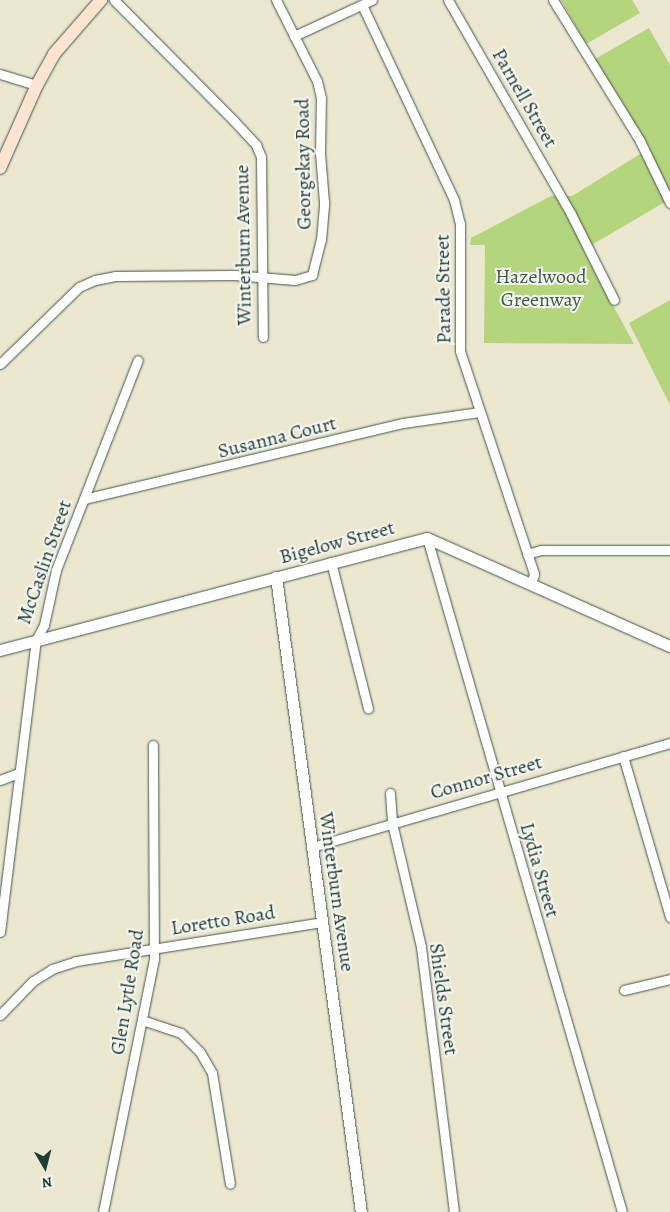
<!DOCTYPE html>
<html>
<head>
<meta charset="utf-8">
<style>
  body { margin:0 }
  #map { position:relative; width:670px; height:1212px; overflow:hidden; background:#ece8d0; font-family:Alegreya,serif }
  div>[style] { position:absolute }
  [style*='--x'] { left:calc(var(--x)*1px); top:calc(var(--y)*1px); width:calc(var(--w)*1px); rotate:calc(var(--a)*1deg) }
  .green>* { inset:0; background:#b5d57c }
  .roads { filter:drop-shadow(0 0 1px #3e574b) drop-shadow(0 0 1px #3e574b) }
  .minor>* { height:9px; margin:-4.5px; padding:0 4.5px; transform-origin:4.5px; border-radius:4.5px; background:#fff }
  .tertiary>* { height:11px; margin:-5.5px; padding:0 5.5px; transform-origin:5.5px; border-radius:5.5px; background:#fff }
  .secondary>* { height:12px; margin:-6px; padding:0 6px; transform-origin:6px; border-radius:6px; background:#fde4d1 }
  span { translate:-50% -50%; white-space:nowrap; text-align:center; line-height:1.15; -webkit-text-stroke:4px #f6f6f2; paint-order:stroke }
  .street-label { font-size:20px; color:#1f3d34 }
  .park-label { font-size:20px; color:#3d5b42 }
  .north { position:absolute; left:20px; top:1142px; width:50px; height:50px; -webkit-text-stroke:4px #f6f6f2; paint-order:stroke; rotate:172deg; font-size:14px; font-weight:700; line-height:20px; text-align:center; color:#1f3d34 }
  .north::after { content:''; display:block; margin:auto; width:18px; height:22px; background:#1f3d34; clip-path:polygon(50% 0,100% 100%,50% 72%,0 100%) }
</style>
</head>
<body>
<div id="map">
  <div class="green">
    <div style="clip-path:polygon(561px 0,632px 0,640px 13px,586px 44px)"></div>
    <div style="clip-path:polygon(649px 28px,670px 65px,670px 199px,583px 250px,634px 344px,484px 343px,485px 245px,470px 245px,471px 238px,551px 196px,572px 196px,650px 148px,595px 59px)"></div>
    <div style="clip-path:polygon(670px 300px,670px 405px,629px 323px)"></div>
  </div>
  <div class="roads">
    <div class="minor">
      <div style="--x:114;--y:0;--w:170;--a:45.2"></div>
      <div style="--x:234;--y:121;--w:33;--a:47"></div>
      <div style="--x:256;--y:145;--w:13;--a:67"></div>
      <div style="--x:261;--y:157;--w:180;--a:89.4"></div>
      <div style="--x:448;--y:0;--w:247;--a:60.1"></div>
      <div style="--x:571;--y:214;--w:96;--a:63.4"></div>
      <div style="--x:553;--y:0;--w:166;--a:58.3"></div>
      <div style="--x:640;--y:141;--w:69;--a:64.2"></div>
      <div style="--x:362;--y:5;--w:216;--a:64.7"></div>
      <div style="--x:454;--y:200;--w:25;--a:76"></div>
      <div style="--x:460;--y:224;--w:127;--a:90"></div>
      <div style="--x:460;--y:351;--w:235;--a:71.6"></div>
      <div style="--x:534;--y:574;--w:9;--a:108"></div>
      <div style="--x:294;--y:36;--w:86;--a:-24.8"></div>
      <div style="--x:0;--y:74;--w:39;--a:17"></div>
      <div style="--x:0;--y:364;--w:110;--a:-44.3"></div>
      <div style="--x:79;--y:287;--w:17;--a:-24"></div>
      <div style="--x:95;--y:280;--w:20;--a:-11"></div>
      <div style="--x:115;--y:276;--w:119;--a:-0.5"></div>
      <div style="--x:234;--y:275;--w:61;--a:4.7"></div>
      <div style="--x:295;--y:280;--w:18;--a:-16"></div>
      <div style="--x:312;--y:275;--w:36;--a:-76"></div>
      <div style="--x:321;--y:240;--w:38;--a:-85"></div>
      <div style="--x:324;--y:202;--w:49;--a:-94.7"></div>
      <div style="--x:320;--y:153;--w:55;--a:-89"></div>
      <div style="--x:321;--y:98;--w:17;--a:-103"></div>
      <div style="--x:317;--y:81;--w:91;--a:-116.8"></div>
      <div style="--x:84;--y:499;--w:328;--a:-13.4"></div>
      <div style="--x:403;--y:423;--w:77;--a:-8.2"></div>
      <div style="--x:427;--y:538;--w:702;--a:73.86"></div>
      <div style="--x:527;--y:554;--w:15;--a:-16"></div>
      <div style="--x:541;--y:550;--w:129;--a:0"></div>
      <div style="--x:331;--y:562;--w:151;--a:75.8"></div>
      <div style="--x:623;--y:756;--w:168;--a:73.7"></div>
      <div style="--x:0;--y:780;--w:19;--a:-21"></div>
      <div style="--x:390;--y:793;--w:30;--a:86"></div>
      <div style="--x:392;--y:823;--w:127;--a:76.8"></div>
      <div style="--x:421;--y:947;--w:267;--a:82.9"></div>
      <div style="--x:312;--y:847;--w:373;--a:-16.2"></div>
      <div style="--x:0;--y:932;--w:294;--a:-83"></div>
      <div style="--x:36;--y:640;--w:17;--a:-62"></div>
      <div style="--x:44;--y:625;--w:56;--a:-77.7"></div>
      <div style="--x:56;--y:570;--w:225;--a:-68.7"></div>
      <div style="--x:624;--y:990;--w:47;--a:-13.4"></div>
      <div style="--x:0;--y:1015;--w:47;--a:-45.9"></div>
      <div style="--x:33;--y:981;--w:22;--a:-32"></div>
      <div style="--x:52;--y:969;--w:25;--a:-18"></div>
      <div style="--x:76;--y:961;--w:249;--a:-9"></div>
      <div style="--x:142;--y:1020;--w:41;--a:18.4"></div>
      <div style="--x:181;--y:1033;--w:27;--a:45"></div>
      <div style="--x:200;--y:1052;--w:24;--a:60"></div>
      <div style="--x:212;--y:1073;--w:112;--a:80.8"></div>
      <div style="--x:103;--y:1212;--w:259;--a:-78.6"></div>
      <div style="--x:154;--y:958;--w:213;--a:-90.3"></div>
    </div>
    <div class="tertiary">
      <div style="--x:276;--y:577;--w:641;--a:82.38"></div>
      <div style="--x:0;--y:650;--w:441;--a:-14.7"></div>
      <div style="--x:427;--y:538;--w:266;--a:24"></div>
    </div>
    <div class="secondary">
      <div style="--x:0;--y:168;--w:91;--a:-66"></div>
      <div style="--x:37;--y:85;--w:35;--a:-61"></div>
      <div style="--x:54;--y:54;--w:72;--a:-49"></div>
    </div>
  </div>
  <div class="street-label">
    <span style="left:525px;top:98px;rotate:60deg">Parnell Street</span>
    <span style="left:303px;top:164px;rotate:-91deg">Georgekay Road</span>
    <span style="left:243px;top:245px;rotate:-91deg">Winterburn Avenue</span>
    <span style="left:443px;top:289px;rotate:-91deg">Parade Street</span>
    <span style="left:277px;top:437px;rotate:-14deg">Susanna Court</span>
    <span style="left:337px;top:542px;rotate:-15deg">Bigelow Street</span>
    <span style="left:44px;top:562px;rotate:-71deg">McCaslin Street</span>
    <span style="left:486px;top:777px;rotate:-16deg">Connor Street</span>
    <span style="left:540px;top:870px;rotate:74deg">Lydia Street</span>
    <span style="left:337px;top:892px;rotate:82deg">Winterburn Avenue</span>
    <span style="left:223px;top:920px;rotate:-9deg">Loretto Road</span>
    <span style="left:127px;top:992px;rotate:-81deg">Glen Lytle Road</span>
    <span style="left:444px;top:999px;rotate:82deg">Shields Street</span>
  </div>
  <div class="park-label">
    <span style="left:541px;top:288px">Hazelwood<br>Greenway</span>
  </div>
  <div class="north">N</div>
</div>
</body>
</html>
